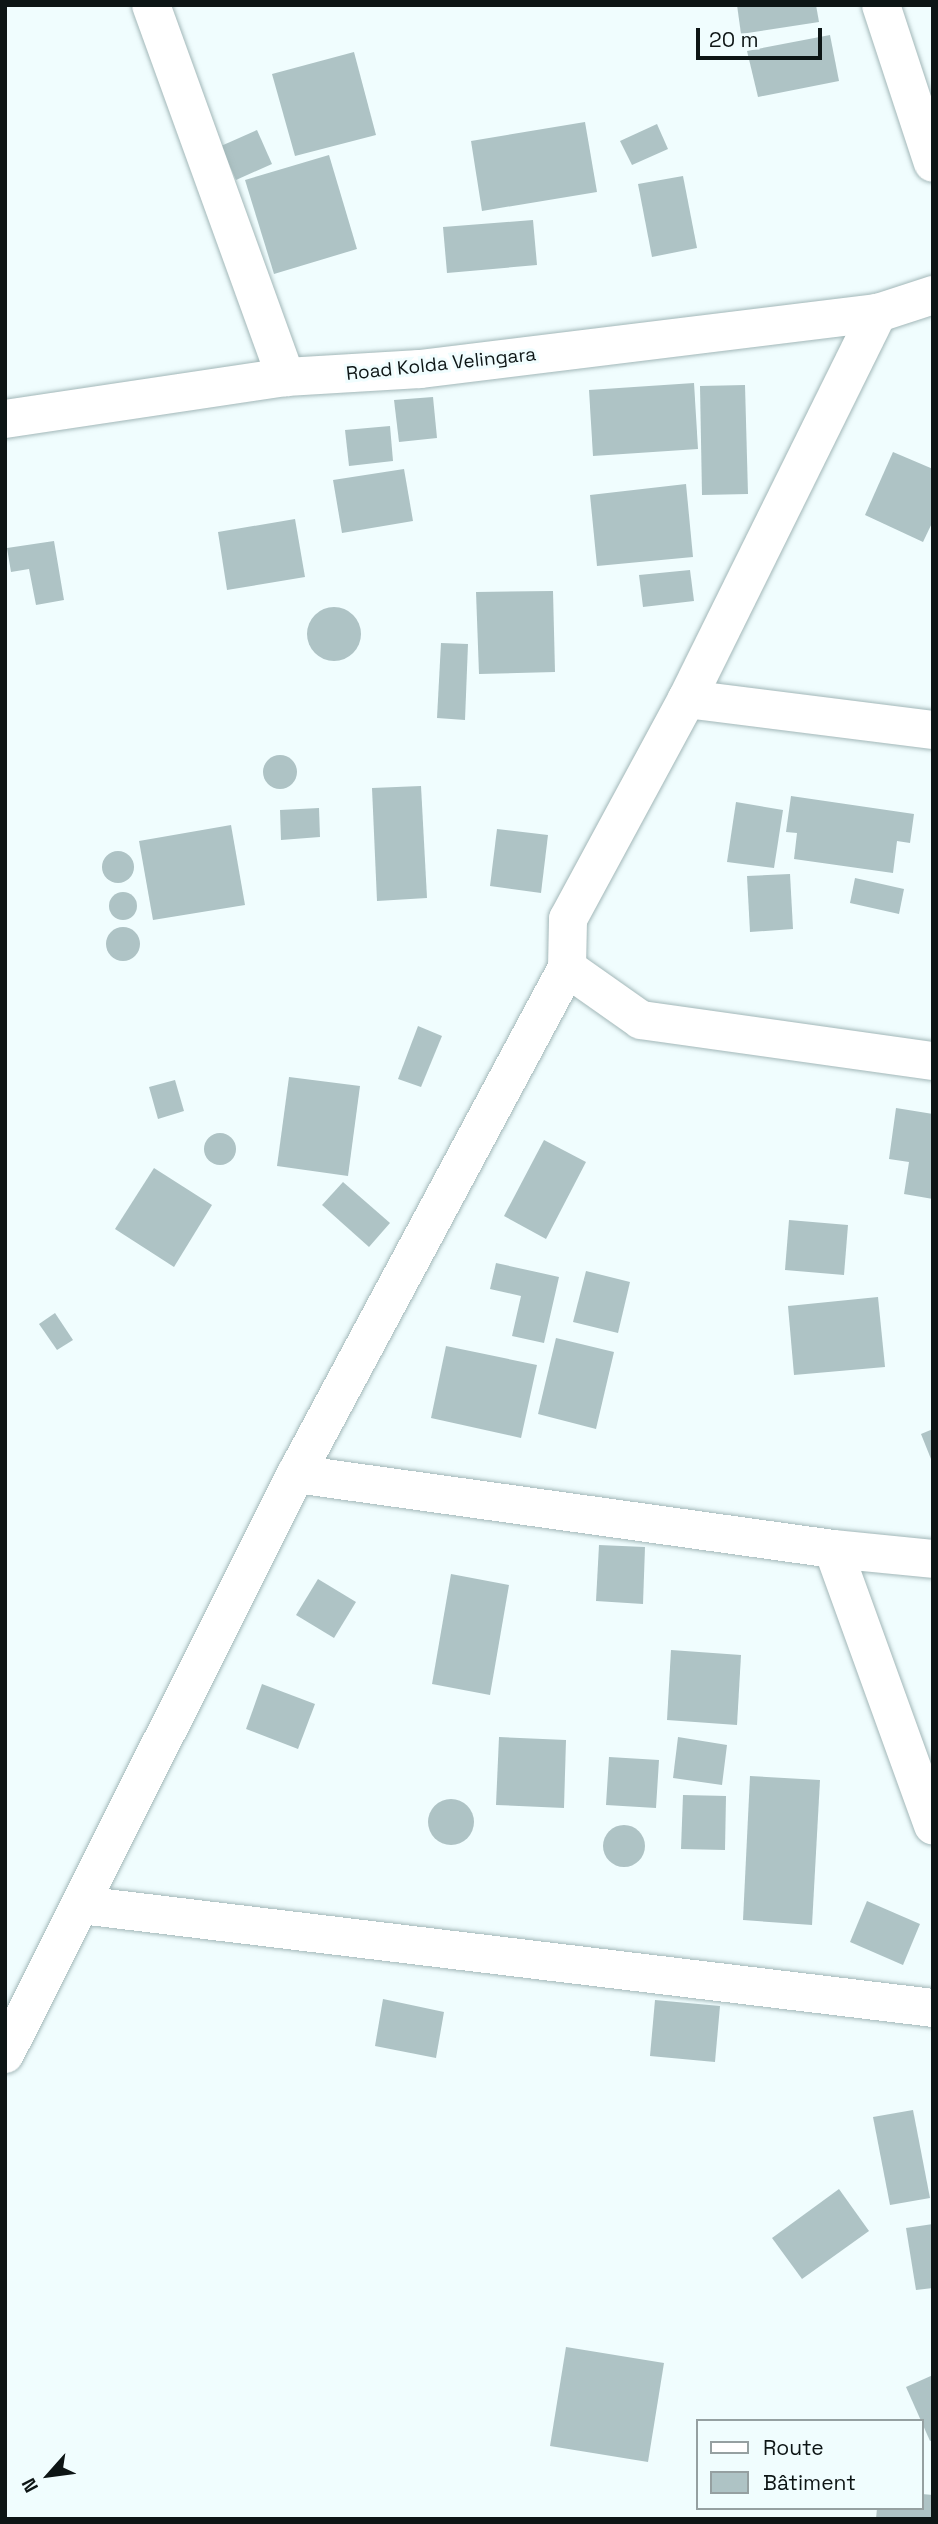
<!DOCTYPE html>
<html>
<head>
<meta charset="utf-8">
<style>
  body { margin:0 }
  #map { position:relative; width:938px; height:2524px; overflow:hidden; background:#f0fdfe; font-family:"Space Grotesk",sans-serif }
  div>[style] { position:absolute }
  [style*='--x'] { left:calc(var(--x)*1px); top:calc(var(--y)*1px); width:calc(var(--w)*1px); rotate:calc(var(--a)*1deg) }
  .building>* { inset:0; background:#aec3c5 }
  .round { border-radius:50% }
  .roads { filter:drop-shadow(0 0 2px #a2b7b8) drop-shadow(0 0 2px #a2b7b8) }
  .street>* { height:38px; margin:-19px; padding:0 19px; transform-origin:19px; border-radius:19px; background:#fff }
  .secondary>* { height:38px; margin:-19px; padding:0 19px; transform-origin:19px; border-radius:19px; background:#fff }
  span { translate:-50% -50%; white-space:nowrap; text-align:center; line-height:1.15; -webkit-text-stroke:6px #f0fdfe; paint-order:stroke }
  .street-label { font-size:19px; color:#0d1515 }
  .frame { position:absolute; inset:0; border:7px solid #0d1515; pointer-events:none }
  .legend { position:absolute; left:696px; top:2419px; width:228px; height:91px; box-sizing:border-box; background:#f0fdfe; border:2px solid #95a0a1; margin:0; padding:9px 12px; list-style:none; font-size:21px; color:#0d1515 }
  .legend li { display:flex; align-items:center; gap:14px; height:35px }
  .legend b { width:35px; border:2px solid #95a0a1 }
  .north { position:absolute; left:14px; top:2440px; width:70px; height:70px; -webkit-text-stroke:5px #f0fdfe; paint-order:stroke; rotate:242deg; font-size:19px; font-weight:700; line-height:28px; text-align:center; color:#0d1515 }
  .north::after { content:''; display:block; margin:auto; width:24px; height:32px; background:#0d1515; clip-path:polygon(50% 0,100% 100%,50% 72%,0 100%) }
  .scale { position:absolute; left:696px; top:28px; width:126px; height:32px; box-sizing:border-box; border:4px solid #0d1515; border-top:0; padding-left:9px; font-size:21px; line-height:24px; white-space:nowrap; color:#0d1515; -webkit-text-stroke:5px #f0fdfe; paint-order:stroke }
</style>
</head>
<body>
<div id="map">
  <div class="building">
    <div style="clip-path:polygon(737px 5px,816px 5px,819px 22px,741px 34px)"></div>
    <div style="clip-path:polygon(830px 35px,839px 81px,758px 97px,747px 51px)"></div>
    <div style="clip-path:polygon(354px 52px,376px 135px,295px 156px,272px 74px)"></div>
    <div style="clip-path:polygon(585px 122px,597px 192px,482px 211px,471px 141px)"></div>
    <div style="clip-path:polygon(657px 124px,668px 149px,632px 165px,620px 141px)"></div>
    <div style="clip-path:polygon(257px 130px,272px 164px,236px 180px,221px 146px)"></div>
    <div style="clip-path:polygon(329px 155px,357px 249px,274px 274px,245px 180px)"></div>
    <div style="clip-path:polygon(683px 176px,697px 248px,652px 257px,638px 184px)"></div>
    <div style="clip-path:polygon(533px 220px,537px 265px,447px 273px,443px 227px)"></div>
    <div style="clip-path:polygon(694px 383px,698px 449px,593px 456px,589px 390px)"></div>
    <div style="clip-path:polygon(745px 385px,748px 494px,702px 495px,700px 386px)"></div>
    <div style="clip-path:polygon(433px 397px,437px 438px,399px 442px,394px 400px)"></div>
    <div style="clip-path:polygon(390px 426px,393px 461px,349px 466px,345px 430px)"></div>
    <div style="clip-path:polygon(893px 452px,933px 469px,933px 521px,923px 542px,865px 515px)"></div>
    <div style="clip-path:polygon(404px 469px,413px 521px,342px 533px,333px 480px)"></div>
    <div style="clip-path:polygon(686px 484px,693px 557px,597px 566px,590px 495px)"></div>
    <div style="clip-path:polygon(295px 519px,305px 577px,227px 590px,218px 532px)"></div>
    <div style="clip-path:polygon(54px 541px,64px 600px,36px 605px,29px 569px,11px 572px,7px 548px)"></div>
    <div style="clip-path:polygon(690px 570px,694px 601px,643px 607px,639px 575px)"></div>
    <div style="clip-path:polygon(553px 591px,555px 672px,479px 674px,476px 592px)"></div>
    <div class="round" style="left:307px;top:607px;width:54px;height:54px"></div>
    <div style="clip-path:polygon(441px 643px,468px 644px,465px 720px,437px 718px)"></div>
    <div class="round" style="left:263px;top:755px;width:34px;height:34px"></div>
    <div style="clip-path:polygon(421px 786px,427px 898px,377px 901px,372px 788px)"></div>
    <div style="clip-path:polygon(791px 796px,914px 814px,910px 843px,897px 841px,893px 873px,794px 859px,797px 833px,786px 832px)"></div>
    <div style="clip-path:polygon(736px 802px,783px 810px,774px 868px,727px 862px)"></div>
    <div style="clip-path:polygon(319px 808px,320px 837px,281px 840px,280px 810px)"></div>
    <div style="clip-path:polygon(231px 825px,245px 905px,153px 920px,139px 841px)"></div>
    <div style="clip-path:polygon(497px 829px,548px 835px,541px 893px,490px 886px)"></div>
    <div class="round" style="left:102px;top:851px;width:32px;height:32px"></div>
    <div style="clip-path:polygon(790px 874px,793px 929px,750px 932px,747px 876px)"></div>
    <div style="clip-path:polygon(855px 878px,904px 889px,899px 914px,850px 903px)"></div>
    <div class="round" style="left:109px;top:892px;width:28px;height:28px"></div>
    <div class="round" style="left:106px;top:927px;width:34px;height:34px"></div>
    <div style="clip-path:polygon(418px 1026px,442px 1036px,421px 1087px,398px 1079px)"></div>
    <div style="clip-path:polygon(289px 1077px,360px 1086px,348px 1176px,277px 1166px)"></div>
    <div style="clip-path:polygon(175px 1080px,184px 1111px,158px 1119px,149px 1087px)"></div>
    <div style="clip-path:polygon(896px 1108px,933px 1114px,933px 1199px,904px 1194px,909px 1162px,889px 1159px)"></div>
    <div class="round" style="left:204px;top:1133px;width:32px;height:32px"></div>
    <div style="clip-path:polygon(544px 1140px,586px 1162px,546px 1239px,504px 1216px)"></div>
    <div style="clip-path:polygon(154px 1168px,212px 1205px,174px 1267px,115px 1229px)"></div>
    <div style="clip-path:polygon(343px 1182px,390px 1223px,369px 1247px,322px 1205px)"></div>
    <div style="clip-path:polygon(789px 1220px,848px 1225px,844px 1275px,785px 1270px)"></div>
    <div style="clip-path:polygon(496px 1263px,559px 1277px,544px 1343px,512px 1336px,521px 1296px,490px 1289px)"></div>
    <div style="clip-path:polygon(586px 1271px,630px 1282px,618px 1333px,573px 1322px)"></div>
    <div style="clip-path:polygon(878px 1297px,885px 1367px,794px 1375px,788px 1306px)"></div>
    <div style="clip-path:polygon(55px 1313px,73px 1340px,57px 1350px,39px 1324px)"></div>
    <div style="clip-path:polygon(556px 1338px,614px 1352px,596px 1429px,538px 1414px)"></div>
    <div style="clip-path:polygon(446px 1346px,537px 1365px,521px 1438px,431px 1418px)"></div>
    <div style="clip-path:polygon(933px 1429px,933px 1464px,921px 1434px)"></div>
    <div style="clip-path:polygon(599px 1545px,645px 1547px,643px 1604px,596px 1601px)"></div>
    <div style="clip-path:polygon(451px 1574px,509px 1585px,490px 1695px,432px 1684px)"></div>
    <div style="clip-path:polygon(318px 1579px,356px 1602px,334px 1638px,296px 1615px)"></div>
    <div style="clip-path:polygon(671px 1650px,741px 1655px,737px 1725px,667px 1720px)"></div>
    <div style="clip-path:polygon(262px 1684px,315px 1704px,298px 1749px,246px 1729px)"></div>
    <div style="clip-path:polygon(499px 1737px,566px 1740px,564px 1808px,496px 1805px)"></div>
    <div style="clip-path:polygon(678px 1737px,727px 1745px,722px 1785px,673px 1778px)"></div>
    <div style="clip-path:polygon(609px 1757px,659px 1760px,656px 1808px,606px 1805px)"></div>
    <div style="clip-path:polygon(750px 1776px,820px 1780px,812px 1925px,743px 1920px)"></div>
    <div style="clip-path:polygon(683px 1795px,726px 1796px,725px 1850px,681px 1849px)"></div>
    <div class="round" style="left:428px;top:1799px;width:46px;height:46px"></div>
    <div class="round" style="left:603px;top:1825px;width:42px;height:42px"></div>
    <div style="clip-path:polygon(867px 1901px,920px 1924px,903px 1965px,850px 1942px)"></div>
    <div style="clip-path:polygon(383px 1999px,444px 2012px,436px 2058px,375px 2046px)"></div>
    <div style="clip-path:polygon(655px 2000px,720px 2006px,715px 2062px,650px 2056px)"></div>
    <div style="clip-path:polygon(913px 2110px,930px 2198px,890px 2205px,873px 2117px)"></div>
    <div style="clip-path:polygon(839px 2189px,869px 2231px,802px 2279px,772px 2238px)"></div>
    <div style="clip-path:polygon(933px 2224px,933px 2288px,916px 2290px,906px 2228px)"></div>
    <div style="clip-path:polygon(566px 2347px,664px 2363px,648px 2462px,550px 2446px)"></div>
    <div style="clip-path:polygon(933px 2375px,933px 2440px,930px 2441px,906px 2387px)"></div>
    <div style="clip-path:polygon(922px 2494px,933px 2495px,933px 2519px,876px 2519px,877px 2508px,922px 2508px)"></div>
  </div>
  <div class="roads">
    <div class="street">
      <div style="--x:151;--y:5;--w:396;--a:70.1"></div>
      <div style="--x:881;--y:5;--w:166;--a:71.8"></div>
      <div style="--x:687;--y:699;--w:248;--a:7.2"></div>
      <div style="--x:567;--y:968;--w:90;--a:35.1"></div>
      <div style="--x:641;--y:1020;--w:295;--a:8"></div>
      <div style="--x:296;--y:1474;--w:542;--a:7.95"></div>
      <div style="--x:833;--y:1549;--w:100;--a:5.7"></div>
      <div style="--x:833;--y:1549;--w:294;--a:70.1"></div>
      <div style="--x:81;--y:1905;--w:858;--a:6.89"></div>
    </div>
    <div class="secondary">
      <div style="--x:5;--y:419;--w:284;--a:-8.5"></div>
      <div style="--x:286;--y:377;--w:134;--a:-3.4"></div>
      <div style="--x:420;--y:369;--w:461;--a:-7"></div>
      <div style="--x:878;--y:313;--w:58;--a:-18.1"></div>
      <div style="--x:5;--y:2054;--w:649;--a:-63.36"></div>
      <div style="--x:296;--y:1474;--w:574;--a:-61.83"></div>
      <div style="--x:567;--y:968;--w:49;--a:-88.8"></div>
      <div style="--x:568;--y:919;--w:250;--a:-61.6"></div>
      <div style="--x:687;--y:699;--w:431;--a:-63.7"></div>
    </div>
  </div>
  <div class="street-label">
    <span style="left:441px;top:364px;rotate:-6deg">Road Kolda Velingara</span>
  </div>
  <div class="frame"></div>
  <ul class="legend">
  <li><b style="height:9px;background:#fff"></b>Route</li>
  <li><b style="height:19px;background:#aec3c5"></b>Bâtiment</li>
  </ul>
  <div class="north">N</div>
  <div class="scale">20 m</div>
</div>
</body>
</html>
